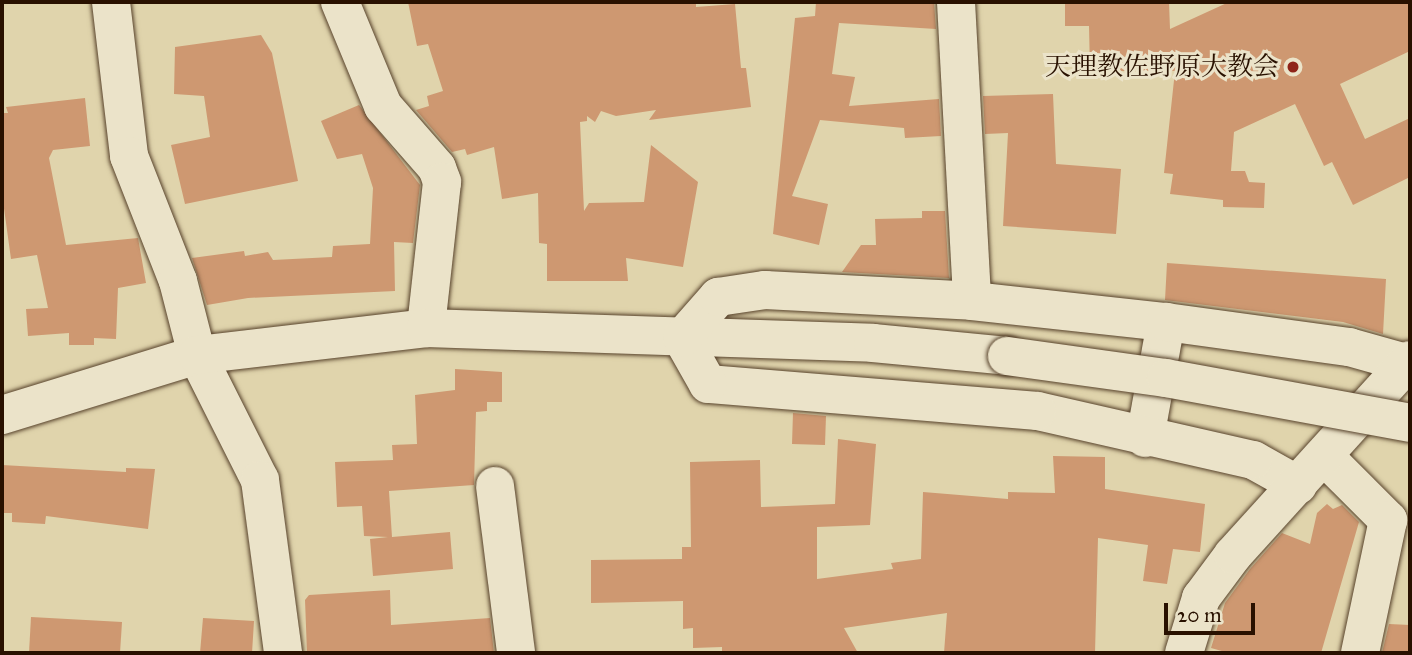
<!DOCTYPE html>
<html>
<head>
<meta charset="utf-8">
<style>
  body { margin:0 }
  #map { position:relative; width:1412px; height:655px; overflow:hidden; background:#e0d4ac; font-family:"IM FELL Great Primer","Noto Serif JP",serif }
  div>[style] { position:absolute }
  [style*='--x'] { left:calc(var(--x)*1px); top:calc(var(--y)*1px); width:calc(var(--w)*1px); rotate:calc(var(--a)*1deg) }
  .building>* { inset:0; background:#ce9871 }
  .roads { filter:drop-shadow(0 0 2px #57422b) drop-shadow(0 0 2px #57422b) }
  .minor>* { height:38px; margin:-19px; padding:0 19px; transform-origin:19px; border-radius:19px; background:#ebe3c9 }
  .bridges { filter:drop-shadow(0 0 2px #57422b) drop-shadow(0 0 2px #57422b) }
  .minor-bridge>* { height:38px; margin:-19px; padding:0 19px; transform-origin:19px; border-radius:19px; background:#ebe3c9 }
  .dots>* { width:19px; height:19px; translate:-50% -50%; box-sizing:border-box; border:4px solid #ebe3c9; border-radius:50% }
  span { translate:-50% -50%; white-space:nowrap; text-align:center; line-height:1.15; -webkit-text-stroke:6px #ebe3c9; paint-order:stroke }
  .poi-label { font-size:26px; color:#291100 }
  .right { translate:-100% -50%; text-align:right }
  .frame { position:absolute; inset:0; border:4px solid #291100; pointer-events:none }
  .scale { position:absolute; left:1164px; top:603px; width:91px; height:32px; box-sizing:border-box; border:4px solid #291100; border-top:0; padding-left:9px; font-size:21px; line-height:24px; white-space:nowrap; color:#291100; -webkit-text-stroke:5px #ebe3c9; paint-order:stroke }
</style>
</head>
<body>
<div id="map">
  <div class="building">
    <div style="clip-path:polygon(408px 2px,696px 2px,696px 7px,735px 4px,741px 68px,746px 68px,751px 107px,649px 120px,656px 110px,616px 116px,601px 111px,595px 122px,587px 116px,587px 121px,580px 122px,584px 211px,589px 203px,644px 202px,651px 145px,698px 182px,683px 267px,626px 258px,628px 281px,547px 281px,547px 244px,539px 243px,538px 193px,502px 199px,494px 147px,467px 155px,465px 149px,452px 152px,416px 110px,429px 106px,427px 96px,443px 91px,428px 44px,417px 46px)"></div>
    <div style="clip-path:polygon(816px 2px,934px 2px,936px 29px,839px 23px,832px 74px,855px 77px,849px 106px,939px 99px,941px 136px,905px 138px,904px 128px,820px 120px,792px 196px,828px 204px,819px 245px,773px 234px,795px 18px,815px 16px)"></div>
    <div style="clip-path:polygon(1065px 2px,1169px 2px,1170px 29px,1229px 2px,1410px 2px,1410px 51px,1340px 84px,1365px 139px,1410px 118px,1410px 177px,1353px 205px,1332px 162px,1324px 166px,1295px 104px,1234px 132px,1231px 171px,1245px 171px,1249px 182px,1265px 183px,1264px 208px,1223px 207px,1223px 200px,1170px 194px,1173px 174px,1164px 173px,1175px 71px,1090px 71px,1089px 26px,1065px 26px)"></div>
    <div style="clip-path:polygon(261px 35px,272px 53px,298px 181px,185px 204px,171px 145px,210px 137px,204px 96px,174px 94px,175px 47px)"></div>
    <div style="clip-path:polygon(1053px 94px,1056px 164px,1121px 169px,1116px 234px,1003px 226px,1008px 133px,985px 134px,983px 96px)"></div>
    <div style="clip-path:polygon(85px 98px,90px 146px,53px 150px,49px 158px,66px 245px,138px 238px,146px 283px,118px 288px,116px 339px,94px 338px,94px 345px,69px 345px,69px 333px,28px 336px,26px 309px,48px 308px,37px 255px,11px 259px,2px 194px,2px 113px,8px 113px,6px 107px)"></div>
    <div style="clip-path:polygon(359px 105px,420px 185px,413px 243px,394px 242px,395px 291px,248px 298px,207px 305px,192px 258px,244px 251px,245px 256px,268px 252px,273px 260px,332px 257px,333px 246px,370px 244px,373px 188px,362px 154px,337px 159px,321px 121px)"></div>
    <div style="clip-path:polygon(922px 211px,945px 211px,949px 278px,842px 272px,861px 245px,876px 245px,875px 219px,922px 218px)"></div>
    <div style="clip-path:polygon(1167px 263px,1386px 279px,1383px 334px,1343px 322px,1165px 300px)"></div>
    <div style="clip-path:polygon(455px 369px,502px 372px,502px 402px,487px 402px,487px 411px,476px 412px,474px 485px,389px 491px,392px 537px,450px 532px,453px 569px,373px 576px,370px 539px,388px 537px,364px 536px,362px 506px,337px 507px,335px 462px,393px 460px,392px 445px,417px 444px,415px 395px,455px 390px)"></div>
    <div style="clip-path:polygon(793px 413px,826px 416px,825px 445px,792px 444px)"></div>
    <div style="clip-path:polygon(838px 439px,876px 444px,870px 525px,817px 527px,817px 579px,893px 569px,891px 563px,921px 559px,923px 492px,1008px 499px,1008px 492px,1055px 493px,1053px 456px,1105px 457px,1105px 489px,1205px 504px,1200px 552px,1173px 549px,1167px 584px,1143px 581px,1148px 545px,1098px 538px,1095px 653px,944px 653px,947px 613px,844px 628px,858px 653px,722px 652px,722px 647px,693px 648px,693px 628px,683px 629px,683px 601px,591px 603px,591px 560px,682px 559px,682px 547px,691px 547px,690px 462px,760px 460px,761px 507px,835px 504px)"></div>
    <div style="clip-path:polygon(2px 465px,126px 472px,126px 468px,155px 469px,148px 529px,46px 516px,45px 524px,12px 522px,12px 513px,2px 513px)"></div>
    <div style="clip-path:polygon(1327px 504px,1333px 509px,1342px 505px,1359px 522px,1321px 653px,1229px 653px,1211px 648px,1225px 603px,1250px 569px,1282px 533px,1310px 544px,1317px 513px)"></div>
    <div style="clip-path:polygon(390px 590px,391px 625px,490px 618px,494px 653px,307px 653px,305px 600px,309px 595px)"></div>
    <div style="clip-path:polygon(31px 617px,122px 622px,120px 653px,29px 653px)"></div>
    <div style="clip-path:polygon(203px 618px,254px 621px,252px 653px,200px 653px)"></div>
    <div style="clip-path:polygon(1389px 624px,1410px 625px,1410px 653px,1382px 653px)"></div>
  </div>
  <div class="roads">
    <div class="minor">
      <div style="--x:111;--y:2;--w:155;--a:83.3"></div>
      <div style="--x:129;--y:156;--w:134;--a:68.6"></div>
      <div style="--x:178;--y:281;--w:76;--a:75.6"></div>
      <div style="--x:197;--y:355;--w:140;--a:63.3"></div>
      <div style="--x:260;--y:480;--w:175;--a:82.4"></div>
      <div style="--x:340;--y:2;--w:113;--a:67.5"></div>
      <div style="--x:383;--y:106;--w:82;--a:48.9"></div>
      <div style="--x:437;--y:168;--w:15;--a:70"></div>
      <div style="--x:442;--y:182;--w:147;--a:96.3"></div>
      <div style="--x:956;--y:2;--w:299;--a:86.9"></div>
      <div style="--x:2;--y:415;--w:204;--a:-17.1"></div>
      <div style="--x:197;--y:355;--w:231;--a:-6.7"></div>
      <div style="--x:426;--y:328;--w:447;--a:1.9"></div>
      <div style="--x:873;--y:343;--w:135;--a:5.5"></div>
      <div style="--x:1145;--y:438;--w:118;--a:-79.7"></div>
      <div style="--x:1324;--y:456;--w:91;--a:45"></div>
      <div style="--x:1388;--y:520;--w:136;--a:101.9"></div>
      <div style="--x:1298;--y:485;--w:51;--a:-150.9"></div>
      <div style="--x:1253;--y:460;--w:221;--a:-167.2"></div>
      <div style="--x:1037;--y:411;--w:330;--a:-175.3"></div>
      <div style="--x:708;--y:384;--w:53;--a:-119.5"></div>
      <div style="--x:682;--y:338;--w:55;--a:-48.7"></div>
      <div style="--x:718;--y:297;--w:48;--a:-8.5"></div>
      <div style="--x:765;--y:290;--w:207;--a:3"></div>
      <div style="--x:972;--y:301;--w:195;--a:6.2"></div>
      <div style="--x:1166;--y:322;--w:185;--a:7.8"></div>
      <div style="--x:1349;--y:347;--w:63;--a:15.6"></div>
      <div style="--x:495;--y:486;--w:168;--a:82.8"></div>
      <div style="--x:1184;--y:653;--w:58;--a:-72.8"></div>
      <div style="--x:1201;--y:598;--w:54;--a:-53.3"></div>
      <div style="--x:1233;--y:555;--w:263;--a:-47.8"></div>
    </div>
  </div>
  <div class="bridges">
    <div class="minor-bridge">
      <div style="--x:1007;--y:356;--w:161;--a:7.9"></div>
      <div style="--x:1166;--y:378;--w:248;--a:10.4"></div>
    </div>
  </div>
  <div class="dots">
    <div style="left:1293px;top:67px;background:#8f2418"></div>
  </div>
  <div class="poi-label">
    <span class="right" style="left:1279px;top:67px">天理教佐野原大教会</span>
  </div>
  <div class="frame"></div>
  <div class="scale">20 m</div>
</div>
</body>
</html>
